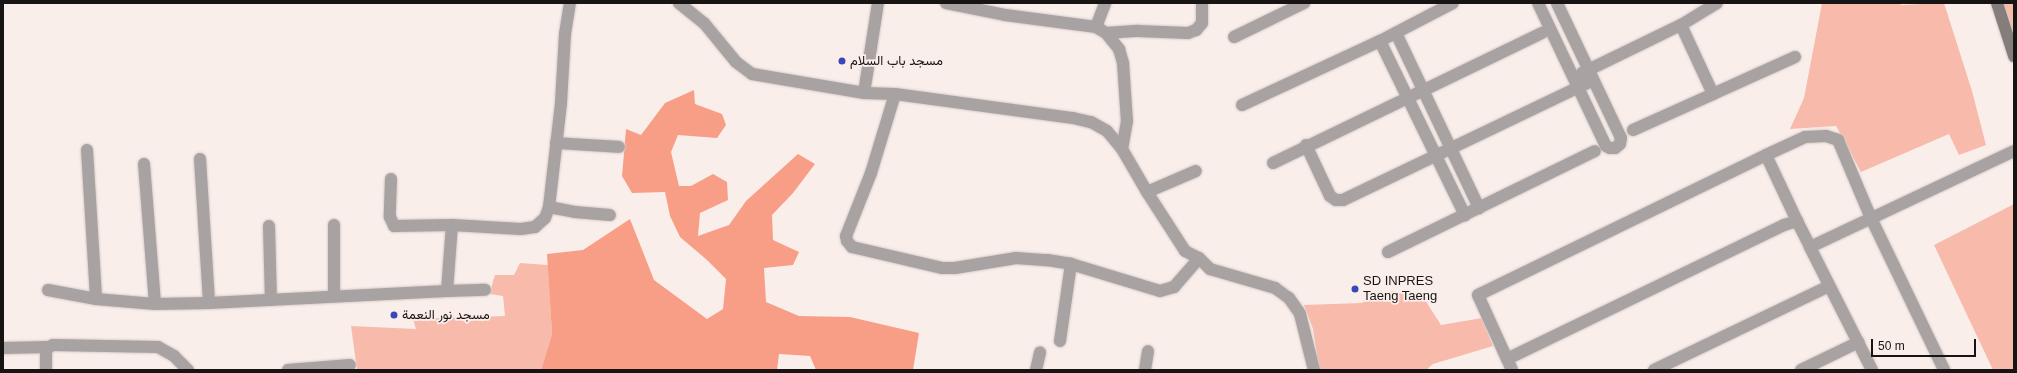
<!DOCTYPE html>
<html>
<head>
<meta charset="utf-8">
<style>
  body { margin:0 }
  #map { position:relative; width:2017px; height:373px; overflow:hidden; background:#faeeeb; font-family:Helvetica,Vazirmatn,sans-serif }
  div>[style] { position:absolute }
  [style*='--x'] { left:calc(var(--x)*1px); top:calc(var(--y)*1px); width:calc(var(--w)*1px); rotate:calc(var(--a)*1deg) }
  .green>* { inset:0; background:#f8bbab }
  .forest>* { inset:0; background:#f89e87 }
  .roads { filter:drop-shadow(0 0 1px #d6cbc8) drop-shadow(0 0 1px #d6cbc8) }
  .street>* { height:12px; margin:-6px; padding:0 6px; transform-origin:6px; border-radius:6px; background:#a8a3a2 }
  .secondary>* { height:12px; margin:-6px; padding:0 6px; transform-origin:6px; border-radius:6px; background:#847d7b }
  .dots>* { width:11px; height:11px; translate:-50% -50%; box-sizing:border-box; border:2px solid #faeeeb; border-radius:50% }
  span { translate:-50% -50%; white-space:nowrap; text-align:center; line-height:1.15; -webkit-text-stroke:3.5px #faeeeb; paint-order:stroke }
  .poi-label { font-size:13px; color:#181413 }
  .left { translate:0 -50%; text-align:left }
  .frame { position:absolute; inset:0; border:4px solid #181413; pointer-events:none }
  .scale { position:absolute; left:1871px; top:339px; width:105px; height:18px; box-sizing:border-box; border:2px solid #181413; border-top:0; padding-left:5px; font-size:12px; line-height:14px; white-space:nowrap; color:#181413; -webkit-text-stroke:3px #faeeeb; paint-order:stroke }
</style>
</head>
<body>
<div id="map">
  <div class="green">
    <div style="clip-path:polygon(1822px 3px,1900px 3px,1901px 5px,1944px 3px,1972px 91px,1986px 145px,1959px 155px,1949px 134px,1861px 172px,1836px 126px,1790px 129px,1804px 98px)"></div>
    <div style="clip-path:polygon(2003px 3px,2014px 3px,2014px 37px)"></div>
    <div style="clip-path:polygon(2014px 204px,2014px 370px,1993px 370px,1934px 245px)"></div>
    <div style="clip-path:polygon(520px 263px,548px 265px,552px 334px,541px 370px,357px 370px,351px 326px,416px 329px,413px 319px,505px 316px,503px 296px,490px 294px,493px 281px,495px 275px,514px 275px)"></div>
    <div style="clip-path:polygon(1393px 291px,1425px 300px,1441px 325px,1482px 318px,1493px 346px,1433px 364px,1426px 370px,1319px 370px,1313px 329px,1304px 305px,1361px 303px)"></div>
  </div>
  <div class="forest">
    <div style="clip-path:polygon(694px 90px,695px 104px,722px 114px,726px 125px,717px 138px,678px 135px,671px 152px,679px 186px,691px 186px,713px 174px,727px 182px,728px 200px,700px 213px,698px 236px,729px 225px,746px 201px,798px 154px,815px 164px,793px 193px,772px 215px,773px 240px,799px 252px,793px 265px,764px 268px,766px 302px,799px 316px,850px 317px,919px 333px,913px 370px,816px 370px,810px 356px,779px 354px,777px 370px,541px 370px,552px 334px,547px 254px,583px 250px,630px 219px,654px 280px,707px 319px,723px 309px,726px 279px,707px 260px,680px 237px,670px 216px,665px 192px,632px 193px,622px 176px,626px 129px,641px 135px,665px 103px)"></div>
  </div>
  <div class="roads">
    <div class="street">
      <div style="--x:679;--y:3;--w:32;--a:39"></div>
      <div style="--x:704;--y:23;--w:50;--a:50.6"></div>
      <div style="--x:736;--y:62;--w:20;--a:37"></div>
      <div style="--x:752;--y:74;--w:114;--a:9.6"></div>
      <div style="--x:864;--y:93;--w:31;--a:2"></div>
      <div style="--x:895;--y:94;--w:180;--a:7.7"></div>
      <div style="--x:1073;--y:118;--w:18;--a:13"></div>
      <div style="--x:1091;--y:122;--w:18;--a:29"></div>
      <div style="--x:1107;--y:131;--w:23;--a:50"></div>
      <div style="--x:1122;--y:149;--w:50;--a:59.8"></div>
      <div style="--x:1147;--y:192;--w:70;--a:57.2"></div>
      <div style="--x:1185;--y:251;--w:16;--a:27"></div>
      <div style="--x:1199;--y:258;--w:16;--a:45"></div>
      <div style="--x:1210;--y:269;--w:68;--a:16.3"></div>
      <div style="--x:1275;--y:288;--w:17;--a:36"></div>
      <div style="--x:1289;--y:298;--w:19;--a:55"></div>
      <div style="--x:1300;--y:314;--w:58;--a:76"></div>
      <div style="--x:946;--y:3;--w:60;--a:11.5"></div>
      <div style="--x:1005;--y:15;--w:92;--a:7.5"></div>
      <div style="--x:1096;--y:27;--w:12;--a:31"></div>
      <div style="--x:1106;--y:33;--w:21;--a:51"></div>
      <div style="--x:1119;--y:49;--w:15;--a:74"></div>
      <div style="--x:1123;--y:63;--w:58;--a:86.1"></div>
      <div style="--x:1127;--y:121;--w:28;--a:100"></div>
      <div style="--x:1538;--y:3;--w:158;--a:64.6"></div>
      <div style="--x:1606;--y:146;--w:4;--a:27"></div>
      <div style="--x:1610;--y:148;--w:5;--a:0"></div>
      <div style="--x:1615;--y:148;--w:6;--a:-39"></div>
      <div style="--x:1620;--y:144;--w:6;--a:-81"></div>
      <div style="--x:1621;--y:138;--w:149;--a:-115.4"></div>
      <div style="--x:1681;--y:25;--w:76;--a:65.1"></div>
      <div style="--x:1713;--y:94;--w:90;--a:-24.3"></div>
      <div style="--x:1096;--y:27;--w:26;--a:-69"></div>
      <div style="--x:1106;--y:33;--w:32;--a:-4"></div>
      <div style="--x:1138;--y:31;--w:50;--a:2.3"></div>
      <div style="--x:1188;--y:33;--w:9;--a:-21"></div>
      <div style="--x:1196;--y:30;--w:9;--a:-49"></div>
      <div style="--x:1202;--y:23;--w:20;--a:-90"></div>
      <div style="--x:1396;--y:33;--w:194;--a:64.6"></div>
      <div style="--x:1234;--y:37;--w:78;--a:-25.9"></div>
      <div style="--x:1380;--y:41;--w:194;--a:64"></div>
      <div style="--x:1582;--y:73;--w:110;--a:-25.9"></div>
      <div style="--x:1681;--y:25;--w:42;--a:-31.4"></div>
      <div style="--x:864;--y:93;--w:91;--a:-81.2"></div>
      <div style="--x:895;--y:94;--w:83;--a:106.9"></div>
      <div style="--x:871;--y:173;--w:68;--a:111.6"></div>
      <div style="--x:846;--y:236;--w:5;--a:79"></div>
      <div style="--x:847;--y:241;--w:8;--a:50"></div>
      <div style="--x:852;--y:247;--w:92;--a:13.1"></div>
      <div style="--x:942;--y:268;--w:13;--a:0"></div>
      <div style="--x:955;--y:268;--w:62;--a:-9.3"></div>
      <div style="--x:1016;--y:258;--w:31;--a:4"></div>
      <div style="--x:1047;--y:260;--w:24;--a:9"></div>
      <div style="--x:1071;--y:264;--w:93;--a:16.9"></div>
      <div style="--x:1160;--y:291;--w:15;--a:-16"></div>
      <div style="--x:1174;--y:287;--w:38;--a:-49"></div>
      <div style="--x:1242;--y:105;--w:152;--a:-24.9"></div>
      <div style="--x:1380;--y:41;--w:82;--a:-27.5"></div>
      <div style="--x:1633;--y:130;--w:88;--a:-24.2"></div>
      <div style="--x:556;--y:143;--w:63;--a:3.6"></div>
      <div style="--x:1306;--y:145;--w:56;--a:64.8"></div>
      <div style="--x:1330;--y:196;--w:7;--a:34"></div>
      <div style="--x:1336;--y:200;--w:7;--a:0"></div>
      <div style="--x:1343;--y:200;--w:277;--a:-25.6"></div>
      <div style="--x:87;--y:150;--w:149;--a:86.5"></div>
      <div style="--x:1766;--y:155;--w:43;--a:-24.8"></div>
      <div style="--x:1805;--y:137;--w:21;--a:-3"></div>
      <div style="--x:1826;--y:136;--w:13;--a:18"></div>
      <div style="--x:1838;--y:140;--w:85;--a:67.1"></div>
      <div style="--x:1871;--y:218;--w:169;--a:64.3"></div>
      <div style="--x:200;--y:159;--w:144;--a:86.4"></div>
      <div style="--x:1273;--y:163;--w:299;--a:-25.8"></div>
      <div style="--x:144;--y:164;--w:140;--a:85.5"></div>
      <div style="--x:391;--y:179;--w:38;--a:92"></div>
      <div style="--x:390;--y:217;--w:10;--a:66"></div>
      <div style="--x:394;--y:226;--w:58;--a:-1"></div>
      <div style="--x:1147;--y:192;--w:53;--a:-23.2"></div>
      <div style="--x:549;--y:207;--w:26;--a:11"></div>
      <div style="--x:575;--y:212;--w:35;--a:5"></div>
      <div style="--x:334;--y:225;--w:71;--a:90"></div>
      <div style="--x:269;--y:226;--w:74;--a:88.5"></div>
      <div style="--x:1388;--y:252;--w:230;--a:-26"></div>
      <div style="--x:48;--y:290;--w:49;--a:10.6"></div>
      <div style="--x:96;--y:299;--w:59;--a:4.8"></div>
      <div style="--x:155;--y:304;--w:54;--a:-1.1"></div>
      <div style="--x:209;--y:303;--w:238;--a:-2.9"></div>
      <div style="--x:447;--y:291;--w:66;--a:-85.7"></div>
      <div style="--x:452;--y:225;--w:69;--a:3.3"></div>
      <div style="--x:521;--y:229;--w:14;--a:-8"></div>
      <div style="--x:535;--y:227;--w:13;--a:-42"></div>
      <div style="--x:545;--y:218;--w:12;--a:-70"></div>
      <div style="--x:549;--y:207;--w:105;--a:-83.4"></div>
      <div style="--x:561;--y:103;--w:69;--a:-86.7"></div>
      <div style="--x:565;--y:34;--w:31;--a:-81"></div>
      <div style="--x:447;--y:291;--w:38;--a:-2"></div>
      <div style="--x:1060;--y:341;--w:78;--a:-81.9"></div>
      <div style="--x:3;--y:348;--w:46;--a:-1.2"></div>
      <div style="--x:1507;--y:359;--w:70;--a:-114.4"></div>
      <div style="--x:1478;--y:295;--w:320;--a:-25.9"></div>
      <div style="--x:1766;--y:155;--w:73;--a:64.8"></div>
      <div style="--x:46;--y:370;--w:19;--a:-90"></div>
      <div style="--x:46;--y:351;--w:5;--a:-53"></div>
      <div style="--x:49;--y:347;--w:4;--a:-27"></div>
      <div style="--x:53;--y:345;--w:105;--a:1.1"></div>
      <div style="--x:158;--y:347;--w:18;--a:29"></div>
      <div style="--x:174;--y:356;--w:20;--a:45"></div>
      <div style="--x:288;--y:370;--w:62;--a:-4.6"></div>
      <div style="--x:1036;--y:370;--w:18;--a:-77"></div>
      <div style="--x:1145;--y:370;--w:19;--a:-81"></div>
      <div style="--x:1512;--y:370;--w:12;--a:-114"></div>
      <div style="--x:1507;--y:359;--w:308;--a:-25.8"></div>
      <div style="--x:1784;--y:225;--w:14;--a:-17"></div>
      <div style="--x:1797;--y:221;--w:29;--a:63"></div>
      <div style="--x:1654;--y:370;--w:194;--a:-25.6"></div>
      <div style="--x:1801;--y:370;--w:64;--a:-25.8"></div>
      <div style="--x:1872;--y:370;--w:138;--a:-116.8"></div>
      <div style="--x:1810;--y:247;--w:225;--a:-25.2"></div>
    </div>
    <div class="secondary">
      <div style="--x:1997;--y:3;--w:56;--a:72.2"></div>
    </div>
  </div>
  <div class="dots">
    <div style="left:842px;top:61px;background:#3b46ba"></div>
    <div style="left:1355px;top:289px;background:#3b46ba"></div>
    <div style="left:394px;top:315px;background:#3b46ba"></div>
  </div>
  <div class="poi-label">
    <span class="left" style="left:850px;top:61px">مسجد باب السلام</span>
    <span class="left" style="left:1363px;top:289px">SD INPRES<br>Taeng Taeng</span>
    <span class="left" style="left:402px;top:315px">مسجد نور النعمة</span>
  </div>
  <div class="frame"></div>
  <div class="scale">50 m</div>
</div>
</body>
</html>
